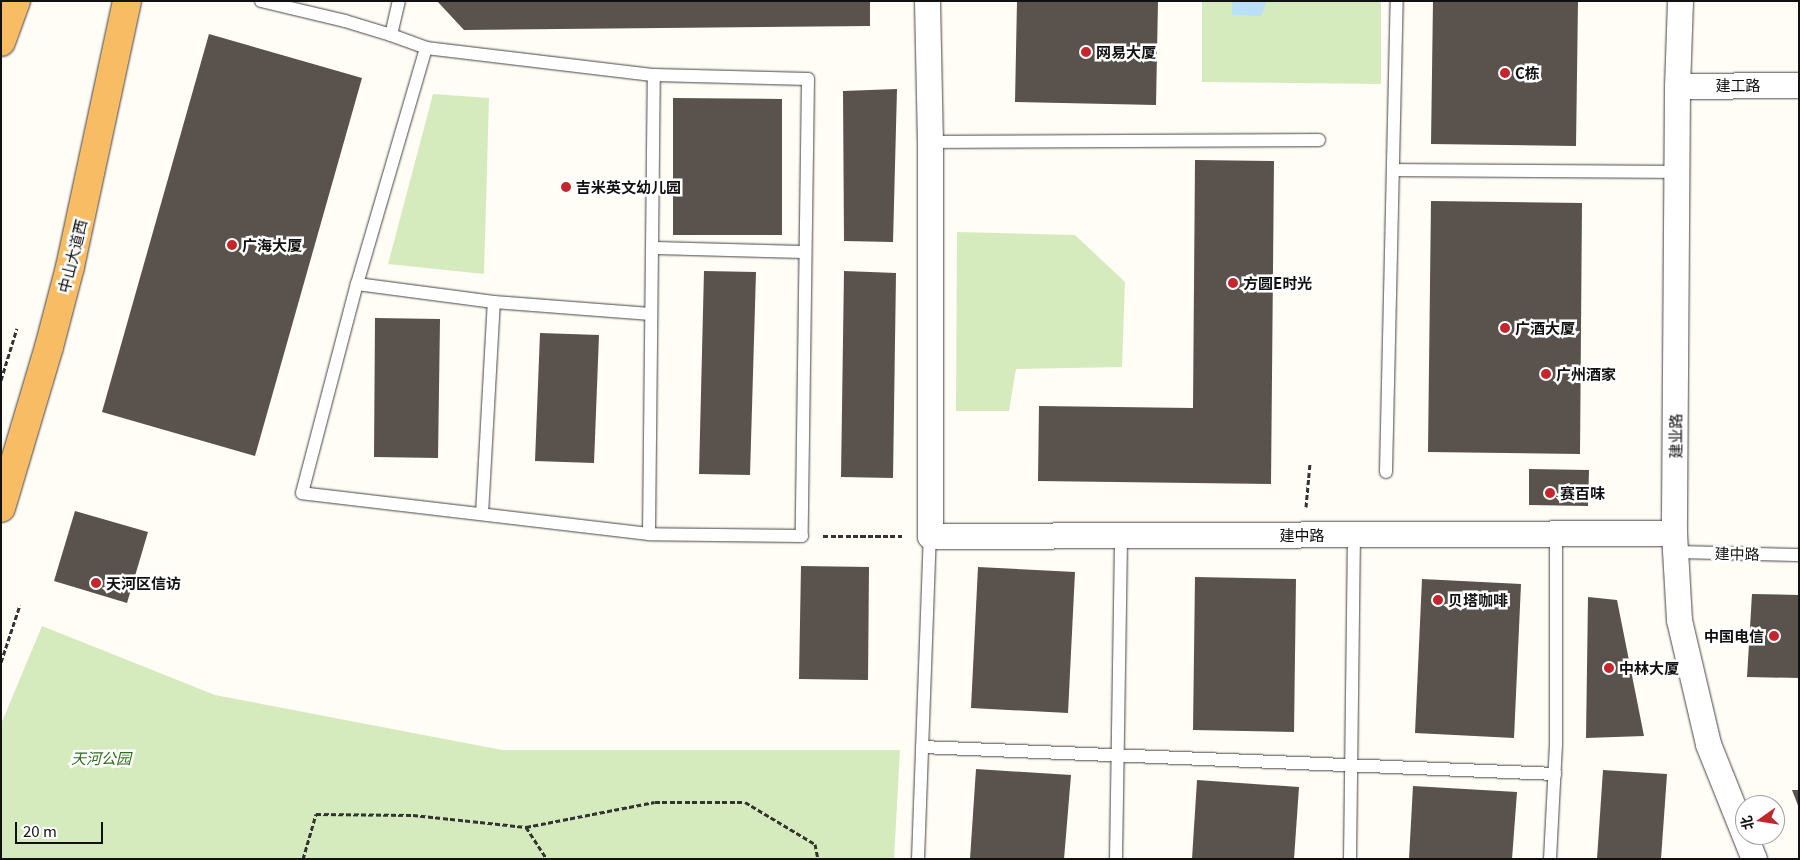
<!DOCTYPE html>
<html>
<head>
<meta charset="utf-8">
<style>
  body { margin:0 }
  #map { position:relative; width:1800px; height:860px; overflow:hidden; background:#fffdf5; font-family:Georgia,"Noto Sans SC",serif }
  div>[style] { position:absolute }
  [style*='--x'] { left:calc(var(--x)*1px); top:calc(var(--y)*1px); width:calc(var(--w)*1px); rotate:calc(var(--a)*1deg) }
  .green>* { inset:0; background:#d5ebbd }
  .water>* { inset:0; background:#b9e0f7 }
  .building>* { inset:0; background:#5a524d }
  .path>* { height:3px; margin-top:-1.5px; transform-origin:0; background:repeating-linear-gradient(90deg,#333 0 5px,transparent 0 7.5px) }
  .roads { filter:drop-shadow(0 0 1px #444) drop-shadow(0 0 1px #444) }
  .service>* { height:12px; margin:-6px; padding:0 6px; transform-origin:6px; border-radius:6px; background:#fff }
  .minor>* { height:25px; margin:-12.5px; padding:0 12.5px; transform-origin:12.5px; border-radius:12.5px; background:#fff }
  .trunk>* { height:28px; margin:-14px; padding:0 14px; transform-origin:14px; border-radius:14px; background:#f7bc64 }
  .dots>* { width:14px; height:14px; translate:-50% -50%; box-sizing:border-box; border:2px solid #fff; border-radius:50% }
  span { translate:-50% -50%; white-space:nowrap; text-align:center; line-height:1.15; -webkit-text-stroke:5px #fff; paint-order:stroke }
  .poi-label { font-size:15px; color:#111; font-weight:700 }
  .left { translate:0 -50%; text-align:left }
  .right { translate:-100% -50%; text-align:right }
  .street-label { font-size:15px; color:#111 }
  .park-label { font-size:15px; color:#2f6b1f; font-style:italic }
  .frame { position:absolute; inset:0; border:2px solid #111; pointer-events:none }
  .north { position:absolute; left:1735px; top:795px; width:50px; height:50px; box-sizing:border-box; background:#fff; border:1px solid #a0a0a0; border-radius:50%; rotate:257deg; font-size:14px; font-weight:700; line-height:20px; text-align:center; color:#111 }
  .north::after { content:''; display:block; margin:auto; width:18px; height:22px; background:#c4262e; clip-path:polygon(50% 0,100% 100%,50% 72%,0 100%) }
  .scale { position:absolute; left:15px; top:822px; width:88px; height:22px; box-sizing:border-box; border:2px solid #111; border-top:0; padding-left:6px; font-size:15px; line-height:18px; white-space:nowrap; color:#111; -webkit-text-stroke:4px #fff; paint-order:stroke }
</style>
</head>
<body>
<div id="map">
  <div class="green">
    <div style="clip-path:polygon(1202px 1px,1381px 1px,1381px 84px,1202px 82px)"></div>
    <div style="clip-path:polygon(433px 94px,489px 98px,484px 274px,388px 264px)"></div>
    <div style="clip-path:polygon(957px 232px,1075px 235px,1125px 282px,1122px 367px,1016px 369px,1009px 411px,956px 411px)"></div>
    <div style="clip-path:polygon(42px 626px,215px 695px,502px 750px,900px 750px,894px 859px,1px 859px,1px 724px)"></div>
  </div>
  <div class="water">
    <div style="clip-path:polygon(1232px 1px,1267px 1px,1261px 16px,1232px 15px)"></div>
  </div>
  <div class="building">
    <div style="clip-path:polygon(437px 1px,870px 1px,870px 26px,464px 30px)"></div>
    <div style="clip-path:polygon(1017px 1px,1158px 1px,1156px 105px,1015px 102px)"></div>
    <div style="clip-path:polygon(1433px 1px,1578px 1px,1576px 146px,1431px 144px)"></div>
    <div style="clip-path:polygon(209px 34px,362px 78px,255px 456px,102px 412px)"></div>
    <div style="clip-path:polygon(897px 89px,893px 242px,844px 241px,843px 91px)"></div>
    <div style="clip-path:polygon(673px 98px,782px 99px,782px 235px,673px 235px)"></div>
    <div style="clip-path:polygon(1195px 160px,1274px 161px,1271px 484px,1038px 481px,1039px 406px,1193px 408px)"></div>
    <div style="clip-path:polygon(1431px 201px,1582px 203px,1580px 454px,1428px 452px)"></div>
    <div style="clip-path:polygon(704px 271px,756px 272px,750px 475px,699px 474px)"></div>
    <div style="clip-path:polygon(844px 271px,896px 273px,893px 478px,841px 477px)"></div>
    <div style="clip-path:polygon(375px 318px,440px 319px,438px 458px,374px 457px)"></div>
    <div style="clip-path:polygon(540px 333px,599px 335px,594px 463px,535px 461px)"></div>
    <div style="clip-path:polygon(1529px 469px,1589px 470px,1588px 506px,1529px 505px)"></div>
    <div style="clip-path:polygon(75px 511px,148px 532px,127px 603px,54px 581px)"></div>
    <div style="clip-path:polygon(801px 566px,869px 567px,868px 680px,799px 679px)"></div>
    <div style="clip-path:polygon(978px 567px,1075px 572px,1068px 713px,971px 708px)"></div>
    <div style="clip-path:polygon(1195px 577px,1296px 579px,1294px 732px,1193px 730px)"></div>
    <div style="clip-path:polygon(1422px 579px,1521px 584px,1514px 738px,1415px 733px)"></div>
    <div style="clip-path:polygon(1752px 594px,1799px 595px,1799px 678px,1747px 677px)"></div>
    <div style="clip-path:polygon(1588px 597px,1617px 600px,1644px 736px,1586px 738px)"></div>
    <div style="clip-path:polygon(976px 769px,1071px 775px,1064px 859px,970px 859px)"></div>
    <div style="clip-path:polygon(1603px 770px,1667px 774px,1661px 859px,1597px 859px)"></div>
    <div style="clip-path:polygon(1197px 780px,1299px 787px,1294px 859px,1192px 859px)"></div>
    <div style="clip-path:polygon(1413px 786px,1517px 792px,1512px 859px,1409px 859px)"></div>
    <div style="clip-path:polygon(1792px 790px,1799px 790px,1799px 808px)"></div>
  </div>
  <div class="path">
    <div style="--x:1;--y:380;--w:54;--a:-72.9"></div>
    <div style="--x:1306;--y:507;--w:44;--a:-84.8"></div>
    <div style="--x:823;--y:536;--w:79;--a:0"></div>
    <div style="--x:1;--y:662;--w:60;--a:-71.6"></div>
    <div style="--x:526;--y:827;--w:38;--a:57"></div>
    <div style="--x:303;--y:859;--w:47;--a:-73.9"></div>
    <div style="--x:316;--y:814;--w:97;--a:0.6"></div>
    <div style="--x:413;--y:815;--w:114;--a:6.1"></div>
    <div style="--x:526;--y:827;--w:131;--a:-11"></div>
    <div style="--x:655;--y:802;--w:90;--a:0"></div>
    <div style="--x:745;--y:802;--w:82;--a:31"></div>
    <div style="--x:815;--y:844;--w:15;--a:79"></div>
  </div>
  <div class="roads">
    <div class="service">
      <div style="--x:261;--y:1;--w:86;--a:13.4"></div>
      <div style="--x:345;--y:21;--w:48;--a:16.9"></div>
      <div style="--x:391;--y:35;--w:37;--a:20"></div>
      <div style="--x:391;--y:35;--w:35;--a:-77"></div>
      <div style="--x:426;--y:48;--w:230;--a:6.8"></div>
      <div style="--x:654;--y:75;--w:154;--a:1.5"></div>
      <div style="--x:808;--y:79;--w:457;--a:90.8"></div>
      <div style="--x:802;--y:536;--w:153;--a:-179.3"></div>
      <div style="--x:649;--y:534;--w:349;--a:-173.3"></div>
      <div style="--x:302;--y:493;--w:216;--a:-75.3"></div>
      <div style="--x:357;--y:284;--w:246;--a:-73.7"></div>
      <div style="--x:930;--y:142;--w:389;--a:-0.3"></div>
      <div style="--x:1393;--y:170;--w:284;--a:0.4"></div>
      <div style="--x:652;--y:248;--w:153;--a:1.5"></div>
      <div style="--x:357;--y:284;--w:138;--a:7.5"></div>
      <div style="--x:494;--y:302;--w:157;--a:4.4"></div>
      <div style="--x:1386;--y:472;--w:471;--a:-88.7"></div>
      <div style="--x:482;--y:514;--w:212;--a:-86.8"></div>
      <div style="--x:649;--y:534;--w:459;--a:-89.4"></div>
      <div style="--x:1676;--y:552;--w:123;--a:1.4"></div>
      <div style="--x:922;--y:747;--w:634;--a:2.44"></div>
      <div style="--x:918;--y:859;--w:323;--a:-87.9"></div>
      <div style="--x:1116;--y:859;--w:323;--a:-89.1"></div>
      <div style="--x:1350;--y:859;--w:324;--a:-89.3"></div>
      <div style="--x:1550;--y:859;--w:114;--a:-87"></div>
      <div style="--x:1556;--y:745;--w:210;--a:-90"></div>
    </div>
    <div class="minor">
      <div style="--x:927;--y:1;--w:141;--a:88.8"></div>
      <div style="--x:930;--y:142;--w:394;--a:90"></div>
      <div style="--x:930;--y:536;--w:744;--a:-0.23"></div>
      <div style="--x:1680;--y:1;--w:85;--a:92"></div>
      <div style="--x:1677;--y:86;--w:447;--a:90.4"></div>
      <div style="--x:1674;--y:533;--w:87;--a:86.7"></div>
      <div style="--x:1679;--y:620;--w:127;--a:76.8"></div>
      <div style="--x:1708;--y:744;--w:124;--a:68.2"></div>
      <div style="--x:1677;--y:86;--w:122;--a:-0.5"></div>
    </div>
    <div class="trunk">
      <div style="--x:1;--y:42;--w:44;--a:-69.9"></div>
      <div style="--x:1;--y:508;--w:168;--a:-73.4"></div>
      <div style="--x:49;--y:347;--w:83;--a:-75.3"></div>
      <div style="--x:70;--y:267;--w:272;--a:-77.9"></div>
    </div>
  </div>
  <div class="dots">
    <div style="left:1086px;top:52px;background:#c4262e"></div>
    <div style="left:1505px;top:73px;background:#c4262e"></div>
    <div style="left:566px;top:187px;background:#c4262e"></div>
    <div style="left:232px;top:245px;background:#c4262e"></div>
    <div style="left:1233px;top:283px;background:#c4262e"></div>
    <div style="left:1505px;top:328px;background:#c4262e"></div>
    <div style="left:1546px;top:374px;background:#c4262e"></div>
    <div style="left:1550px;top:493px;background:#c4262e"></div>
    <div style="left:96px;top:583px;background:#c4262e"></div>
    <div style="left:1438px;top:600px;background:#c4262e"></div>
    <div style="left:1774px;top:636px;background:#c4262e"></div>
    <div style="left:1609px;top:668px;background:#c4262e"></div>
  </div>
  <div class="poi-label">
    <span class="left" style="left:1096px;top:52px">网易大厦</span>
    <span class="left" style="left:1515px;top:73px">C栋</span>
    <span class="left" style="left:576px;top:187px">吉米英文幼儿园</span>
    <span class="left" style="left:242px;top:245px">广海大厦</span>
    <span class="left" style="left:1243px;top:283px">方圆E时光</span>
    <span class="left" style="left:1515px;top:328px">广酒大厦</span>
    <span class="left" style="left:1556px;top:374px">广州酒家</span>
    <span class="left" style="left:1560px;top:493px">赛百味</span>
    <span class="left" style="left:106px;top:583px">天河区信访</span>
    <span class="left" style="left:1448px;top:600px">贝塔咖啡</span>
    <span class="right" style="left:1764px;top:636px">中国电信</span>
    <span class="left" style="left:1619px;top:668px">中林大厦</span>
  </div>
  <div class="street-label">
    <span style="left:1738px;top:85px">建工路</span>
    <span style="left:72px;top:256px;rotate:-76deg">中山大道西</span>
    <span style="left:1675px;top:436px;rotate:-90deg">建业路</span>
    <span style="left:1302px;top:535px">建中路</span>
    <span style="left:1737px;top:553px;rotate:1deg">建中路</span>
  </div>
  <div class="park-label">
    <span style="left:101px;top:758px">天河公园</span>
  </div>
  <div class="frame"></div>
  <div class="north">北</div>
  <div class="scale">20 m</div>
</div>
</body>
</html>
